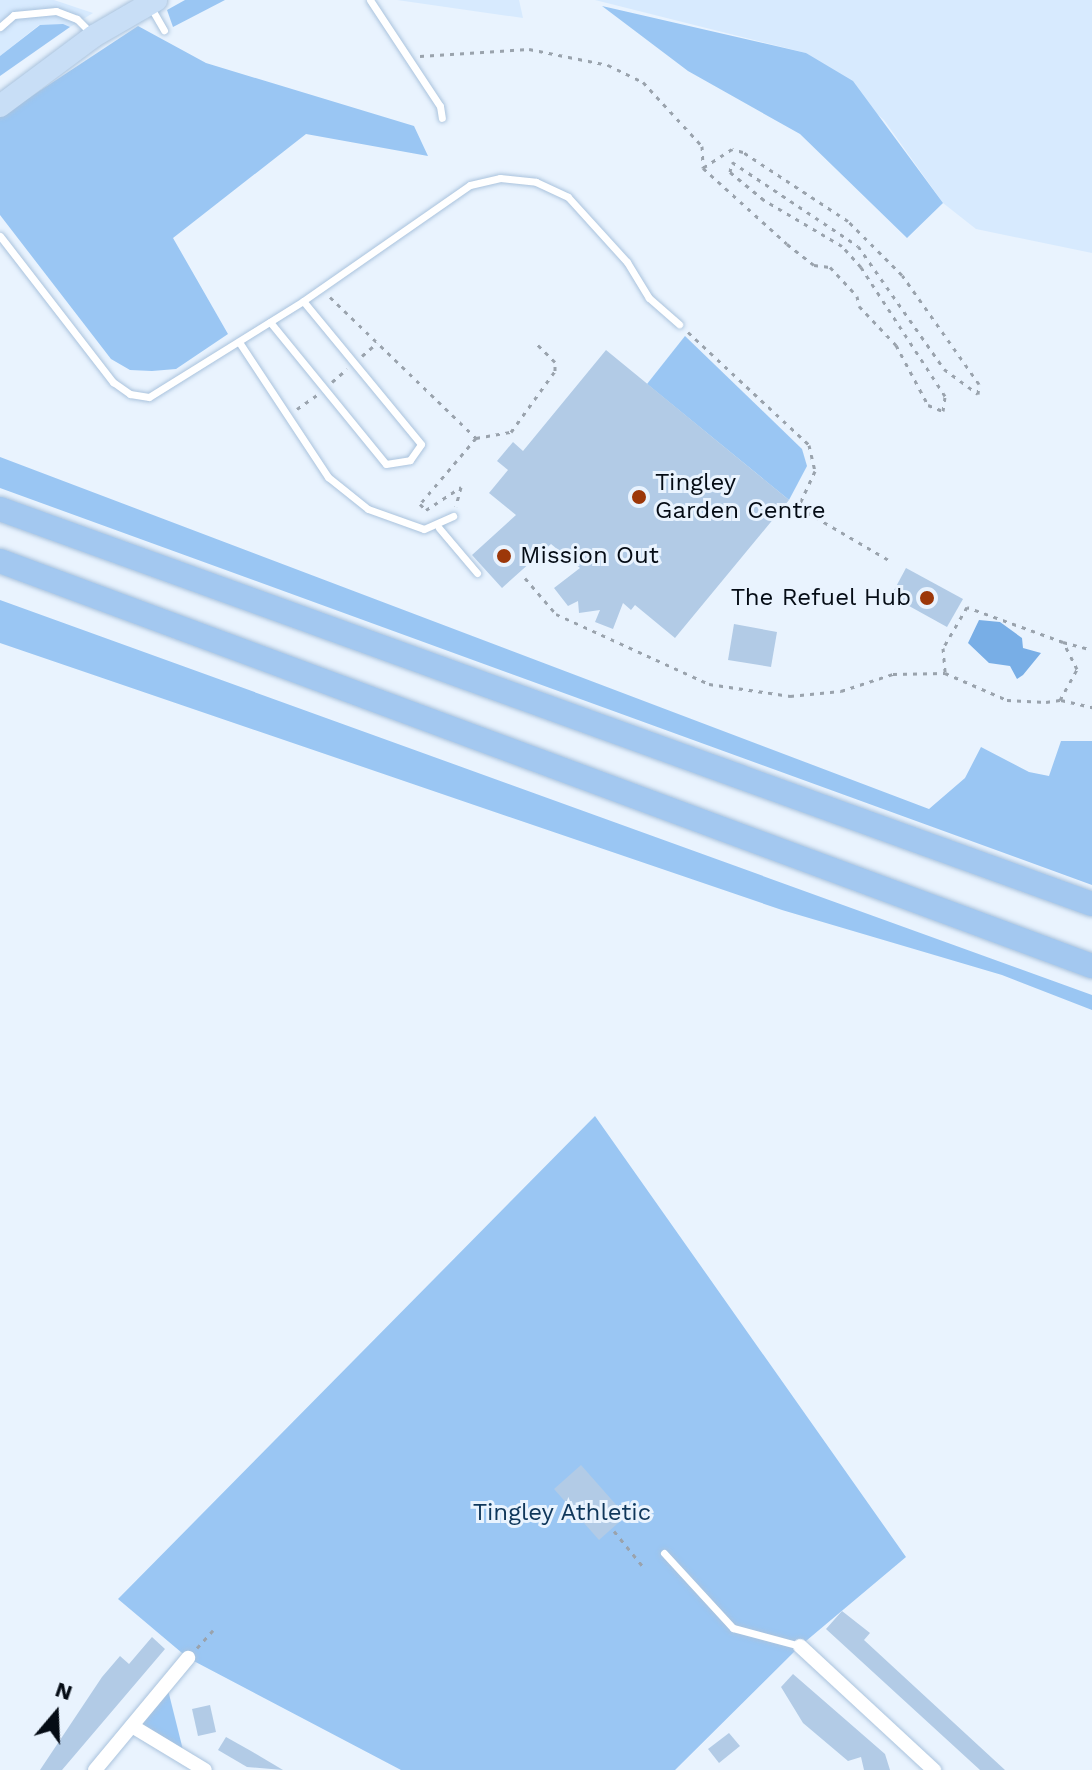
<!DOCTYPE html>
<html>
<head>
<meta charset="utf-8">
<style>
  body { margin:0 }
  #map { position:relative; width:1092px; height:1770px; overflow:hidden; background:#e9f3fe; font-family:"Work Sans",sans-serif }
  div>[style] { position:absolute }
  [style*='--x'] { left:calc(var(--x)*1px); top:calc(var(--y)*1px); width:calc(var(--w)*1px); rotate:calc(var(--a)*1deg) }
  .built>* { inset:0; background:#d7eafe }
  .green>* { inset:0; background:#9ac6f3 }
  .water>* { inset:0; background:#78aee6 }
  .building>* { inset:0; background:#b2cbe6 }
  .path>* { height:3px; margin-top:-1.5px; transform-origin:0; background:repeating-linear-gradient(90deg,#9aa3ad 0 4px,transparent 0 10px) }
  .roads { filter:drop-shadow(0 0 2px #aac3dd) drop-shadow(0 0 2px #aac3dd) }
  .service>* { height:7px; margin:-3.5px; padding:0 3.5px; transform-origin:3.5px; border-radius:3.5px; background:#fff }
  .minor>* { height:14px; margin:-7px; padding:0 7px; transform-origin:7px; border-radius:7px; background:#fff }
  .primary>* { height:22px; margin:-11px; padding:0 11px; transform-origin:11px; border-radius:11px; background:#c8def6 }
  .motorway>* { height:24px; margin:-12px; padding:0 12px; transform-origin:12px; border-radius:12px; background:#a3c8f0 }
  .dots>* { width:22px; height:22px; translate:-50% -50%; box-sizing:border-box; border:4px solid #e9f3fe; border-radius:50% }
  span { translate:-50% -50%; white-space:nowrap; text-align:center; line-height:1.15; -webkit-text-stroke:6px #e9f3fe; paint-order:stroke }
  .poi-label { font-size:24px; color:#050c15 }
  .left { translate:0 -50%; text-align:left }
  .right { translate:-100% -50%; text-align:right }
  .park-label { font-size:24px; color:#0f375b }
  .north { position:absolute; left:16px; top:1674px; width:80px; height:80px; -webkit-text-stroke:6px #e9f3fe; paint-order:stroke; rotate:19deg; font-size:22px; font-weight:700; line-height:32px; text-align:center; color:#050c15 }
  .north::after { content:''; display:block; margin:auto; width:28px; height:36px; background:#050c15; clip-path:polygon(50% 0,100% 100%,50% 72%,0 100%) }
</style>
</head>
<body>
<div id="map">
  <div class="built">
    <div style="clip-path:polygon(0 0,54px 0,93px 13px,70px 27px,39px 25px,0 56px)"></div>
    <div style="clip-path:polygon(397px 0,519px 0,523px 18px)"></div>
    <div style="clip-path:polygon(595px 0,1092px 0,1092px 253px,976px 229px,943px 203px,884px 120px,806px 53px)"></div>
  </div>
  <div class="green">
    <div style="clip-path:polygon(185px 0,225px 0,173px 27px,167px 10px)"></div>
    <div style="clip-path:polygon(602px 6px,806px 53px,853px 81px,943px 203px,907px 238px,800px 134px,688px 71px)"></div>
    <div style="clip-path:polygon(63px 24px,70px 27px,0 76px,0 56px,40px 25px)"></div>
    <div style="clip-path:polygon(138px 26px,206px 63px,414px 126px,428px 156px,306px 134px,173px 238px,228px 334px,176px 369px,152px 371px,130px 370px,111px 359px,0 215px,0 117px)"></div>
    <div style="clip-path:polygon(685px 336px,802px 449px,807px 466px,789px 500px,647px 384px)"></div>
    <div style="clip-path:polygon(0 457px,929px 809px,965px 778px,981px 747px,1029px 772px,1049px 776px,1061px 741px,1092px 741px,1092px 885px,0 488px)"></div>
    <div style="clip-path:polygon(0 600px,1092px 995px,1092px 1010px,1002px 975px,782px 910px,0 643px)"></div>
    <div style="clip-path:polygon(595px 1116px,906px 1557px,800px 1646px,675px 1770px,401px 1770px,188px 1658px,118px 1599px)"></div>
    <div style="clip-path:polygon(167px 1686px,185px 1758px,132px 1726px)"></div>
  </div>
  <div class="water">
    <div style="clip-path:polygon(979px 620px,1000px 622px,1022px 638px,1023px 648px,1041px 653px,1023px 675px,1017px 679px,1010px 666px,989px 663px,968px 643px)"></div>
  </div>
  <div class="building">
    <div style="clip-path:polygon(606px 350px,789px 500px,675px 638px,635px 605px,631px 610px,623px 603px,613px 629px,595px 622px,600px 610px,579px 613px,578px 601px,568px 606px,554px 588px,580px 568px,551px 544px,502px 588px,472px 555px,516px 515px,489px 493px,508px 470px,497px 461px,513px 442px,523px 451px)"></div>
    <div style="clip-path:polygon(906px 568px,963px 599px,947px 627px,891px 596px)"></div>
    <div style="clip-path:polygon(734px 624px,777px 632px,771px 667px,728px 660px)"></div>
    <div style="clip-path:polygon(581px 1465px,626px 1516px,599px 1540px,554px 1489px)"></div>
    <div style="clip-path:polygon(842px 1611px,870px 1633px,864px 1640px,1005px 1770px,980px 1770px,826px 1629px)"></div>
    <div style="clip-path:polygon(152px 1637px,165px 1649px,62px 1770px,40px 1770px,102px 1677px,120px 1656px,129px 1664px)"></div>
    <div style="clip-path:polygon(793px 1674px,885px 1754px,890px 1770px,864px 1770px,861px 1757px,848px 1761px,803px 1723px,781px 1687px)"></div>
    <div style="clip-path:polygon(210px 1705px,216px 1732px,198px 1736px,192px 1709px)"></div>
    <div style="clip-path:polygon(729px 1733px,740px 1746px,719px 1763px,708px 1749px)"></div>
    <div style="clip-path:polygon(226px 1737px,251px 1751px,283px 1770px,247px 1767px,218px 1750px)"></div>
  </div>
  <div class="path">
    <div style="--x:420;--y:56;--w:109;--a:-3.7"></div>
    <div style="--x:529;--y:49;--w:81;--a:11.4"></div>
    <div style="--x:608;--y:65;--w:39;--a:26"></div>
    <div style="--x:643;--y:82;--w:87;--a:47.3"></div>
    <div style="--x:702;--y:146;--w:22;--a:87"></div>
    <div style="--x:703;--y:168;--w:113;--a:42.1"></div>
    <div style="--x:787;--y:244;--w:34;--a:38"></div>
    <div style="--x:814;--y:265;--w:16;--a:7"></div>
    <div style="--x:830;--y:267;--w:40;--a:47"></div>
    <div style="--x:857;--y:296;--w:10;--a:79"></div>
    <div style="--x:859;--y:306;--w:54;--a:46.5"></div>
    <div style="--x:896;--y:345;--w:68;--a:61.9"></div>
    <div style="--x:928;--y:405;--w:16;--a:22"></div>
    <div style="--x:943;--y:411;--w:15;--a:-82"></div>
    <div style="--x:945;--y:396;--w:154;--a:-123.1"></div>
    <div style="--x:861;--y:267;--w:28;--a:-132"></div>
    <div style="--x:842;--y:246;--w:91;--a:-149.5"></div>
    <div style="--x:764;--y:200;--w:44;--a:-140.5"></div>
    <div style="--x:730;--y:172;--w:10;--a:-79"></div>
    <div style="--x:732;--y:162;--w:151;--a:33.7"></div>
    <div style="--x:858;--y:246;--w:150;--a:55"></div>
    <div style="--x:944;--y:369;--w:42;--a:36.3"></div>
    <div style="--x:978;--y:394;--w:10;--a:-84"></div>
    <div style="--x:979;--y:384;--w:133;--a:-125.2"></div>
    <div style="--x:902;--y:275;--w:76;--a:-135"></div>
    <div style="--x:848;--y:221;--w:126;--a:-146.7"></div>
    <div style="--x:743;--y:152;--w:11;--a:-165"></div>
    <div style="--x:732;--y:149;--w:35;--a:147"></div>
    <div style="--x:330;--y:297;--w:203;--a:44"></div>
    <div style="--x:476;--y:438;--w:87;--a:130.3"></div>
    <div style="--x:420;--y:504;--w:8;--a:45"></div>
    <div style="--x:426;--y:510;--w:42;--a:-33.3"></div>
    <div style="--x:461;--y:487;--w:20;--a:105"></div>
    <div style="--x:688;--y:332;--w:166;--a:43"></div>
    <div style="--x:809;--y:445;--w:27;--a:77"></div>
    <div style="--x:815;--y:471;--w:40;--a:115"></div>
    <div style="--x:798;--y:507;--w:109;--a:30.3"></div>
    <div style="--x:362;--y:356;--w:20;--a:-41"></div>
    <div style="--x:332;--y:382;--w:20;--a:-41"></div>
    <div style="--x:297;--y:409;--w:24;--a:-35"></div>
    <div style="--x:476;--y:438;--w:36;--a:-10"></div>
    <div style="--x:511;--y:432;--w:75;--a:-54.2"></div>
    <div style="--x:555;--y:371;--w:9;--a:-90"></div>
    <div style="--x:555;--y:362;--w:28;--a:-135"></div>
    <div style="--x:525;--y:578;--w:48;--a:49.3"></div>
    <div style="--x:556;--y:614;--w:168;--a:24.6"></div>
    <div style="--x:709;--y:684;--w:82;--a:8.4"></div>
    <div style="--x:790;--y:696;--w:51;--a:-5.6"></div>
    <div style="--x:841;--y:691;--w:55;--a:-18.1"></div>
    <div style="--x:893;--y:674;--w:52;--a:-1.1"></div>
    <div style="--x:945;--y:673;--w:68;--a:23.5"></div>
    <div style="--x:1007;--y:700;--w:39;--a:3"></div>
    <div style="--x:1046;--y:702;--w:14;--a:-8"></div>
    <div style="--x:1060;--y:700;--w:35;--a:-61"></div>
    <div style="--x:1077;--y:669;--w:30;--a:-117"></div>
    <div style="--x:1063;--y:642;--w:102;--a:-160"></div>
    <div style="--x:967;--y:607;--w:48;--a:120.3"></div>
    <div style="--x:943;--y:648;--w:25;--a:85"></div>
    <div style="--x:1063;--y:642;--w:30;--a:15"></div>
    <div style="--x:1061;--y:700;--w:32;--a:13"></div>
    <div style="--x:614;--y:1531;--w:49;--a:50.8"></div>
    <div style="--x:197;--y:1648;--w:24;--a:-48"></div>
  </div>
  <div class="roads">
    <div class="service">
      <div style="--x:370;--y:0;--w:127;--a:56.6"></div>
      <div style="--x:440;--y:106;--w:12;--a:81"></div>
      <div style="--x:150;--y:6;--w:28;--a:60"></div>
      <div style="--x:0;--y:27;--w:18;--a:-41"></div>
      <div style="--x:14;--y:15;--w:42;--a:-5.4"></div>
      <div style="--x:56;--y:11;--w:22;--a:21"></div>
      <div style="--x:77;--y:19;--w:23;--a:45"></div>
      <div style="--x:0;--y:236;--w:185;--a:52.3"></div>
      <div style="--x:113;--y:382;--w:21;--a:35"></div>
      <div style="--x:130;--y:394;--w:19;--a:9"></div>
      <div style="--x:149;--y:397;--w:181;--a:-31.9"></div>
      <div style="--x:303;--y:301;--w:203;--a:-34.8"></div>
      <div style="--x:470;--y:185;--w:31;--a:-13"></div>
      <div style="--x:500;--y:178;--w:36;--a:6"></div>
      <div style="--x:536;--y:182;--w:35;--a:25"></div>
      <div style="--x:568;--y:197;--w:88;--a:47.8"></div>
      <div style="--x:627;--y:262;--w:42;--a:58.6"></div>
      <div style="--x:649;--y:298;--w:40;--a:41"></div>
      <div style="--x:270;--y:322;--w:183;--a:50.8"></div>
      <div style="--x:386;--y:464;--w:24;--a:-9"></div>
      <div style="--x:410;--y:460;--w:19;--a:-55"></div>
      <div style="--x:421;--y:444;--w:185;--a:-129.5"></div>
      <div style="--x:239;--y:342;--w:162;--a:56.6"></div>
      <div style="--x:328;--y:477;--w:51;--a:38.7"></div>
      <div style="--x:368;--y:509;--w:59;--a:19.7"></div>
      <div style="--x:424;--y:529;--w:32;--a:-24"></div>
      <div style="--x:439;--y:528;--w:59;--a:49.8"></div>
      <div style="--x:664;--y:1553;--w:102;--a:47.4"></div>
      <div style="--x:733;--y:1628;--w:69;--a:15"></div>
    </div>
    <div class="minor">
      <div style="--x:800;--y:1646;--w:183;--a:42.8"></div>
      <div style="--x:132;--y:1726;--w:85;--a:31.1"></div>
      <div style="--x:95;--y:1770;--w:146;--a:-50.3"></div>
    </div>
    <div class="primary">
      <div style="--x:0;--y:106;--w:117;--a:-36.7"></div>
      <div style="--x:94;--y:36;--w:72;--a:-30.1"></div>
    </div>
    <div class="motorway">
      <div style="--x:0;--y:509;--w:1161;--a:19.89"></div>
      <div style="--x:0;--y:561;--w:1165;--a:20.35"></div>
    </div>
  </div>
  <div class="dots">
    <div style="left:639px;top:497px;background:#9c3709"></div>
    <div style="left:504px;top:556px;background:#9c3709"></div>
    <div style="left:927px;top:598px;background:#9c3709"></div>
  </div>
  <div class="poi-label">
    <span class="left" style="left:655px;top:497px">Tingley<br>Garden Centre</span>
    <span class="left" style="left:520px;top:556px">Mission Out</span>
    <span class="right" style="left:911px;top:598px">The Refuel Hub</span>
  </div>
  <div class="park-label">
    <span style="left:562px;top:1513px">Tingley Athletic</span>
  </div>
  <div class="north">N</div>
</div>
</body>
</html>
